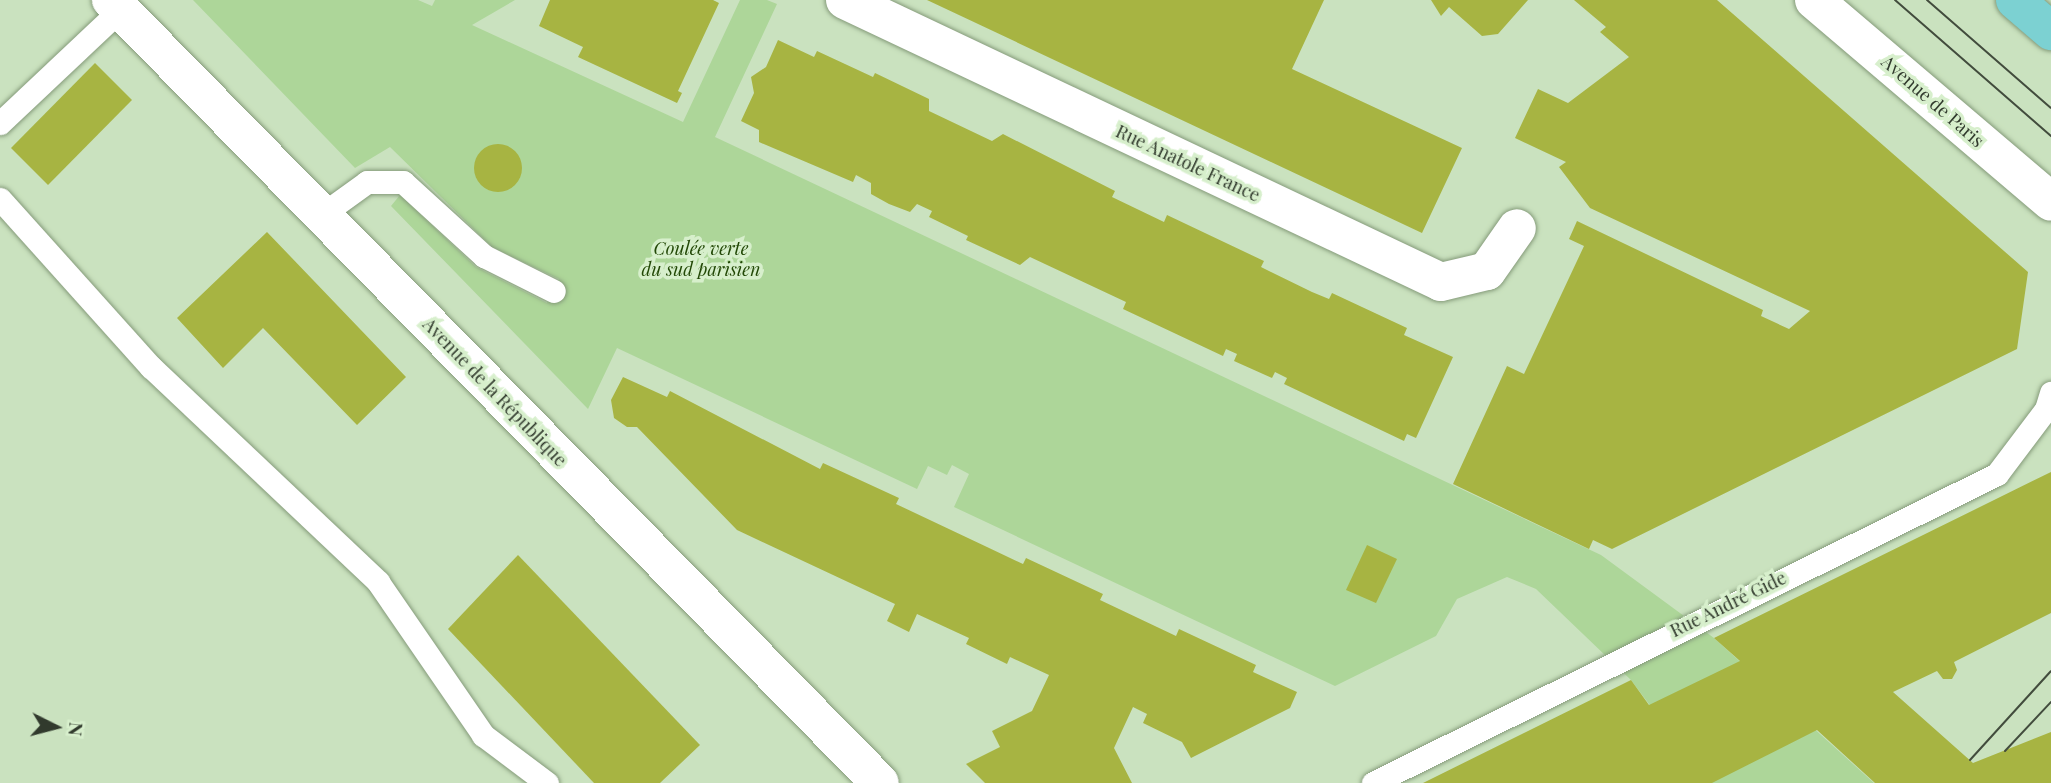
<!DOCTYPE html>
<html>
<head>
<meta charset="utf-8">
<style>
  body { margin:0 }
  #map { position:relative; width:2051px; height:783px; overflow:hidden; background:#cae2bf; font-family:"Playfair Display",serif }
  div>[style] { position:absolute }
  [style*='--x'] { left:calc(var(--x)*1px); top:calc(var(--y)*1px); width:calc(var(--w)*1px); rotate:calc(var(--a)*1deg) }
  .green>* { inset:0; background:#add699 }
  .building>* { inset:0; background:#a7b442 }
  .round { border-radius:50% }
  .roads { filter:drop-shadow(0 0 2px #859b7a) drop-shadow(0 0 2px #859b7a) }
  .service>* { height:23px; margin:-11.5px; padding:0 11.5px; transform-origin:11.5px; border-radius:11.5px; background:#fff }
  .minor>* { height:38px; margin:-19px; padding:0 19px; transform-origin:19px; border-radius:19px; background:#fff }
  .secondary>* { height:38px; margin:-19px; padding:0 19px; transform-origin:19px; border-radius:19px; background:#fff }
  .primary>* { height:38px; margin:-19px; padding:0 19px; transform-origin:19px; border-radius:19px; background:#7cd1d2 }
  .tram>* { height:2px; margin:-1px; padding:0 1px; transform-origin:1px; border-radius:1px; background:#424c3d }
  span { translate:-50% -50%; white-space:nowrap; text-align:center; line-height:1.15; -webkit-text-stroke:7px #d7efcc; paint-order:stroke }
  .street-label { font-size:18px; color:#313a2d }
  .park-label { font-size:18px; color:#224806; font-style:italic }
  .north { position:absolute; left:21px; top:692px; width:70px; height:70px; -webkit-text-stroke:5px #d7efcc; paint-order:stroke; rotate:96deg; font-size:19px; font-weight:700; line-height:28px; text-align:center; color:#313a2d }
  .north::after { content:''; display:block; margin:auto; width:24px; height:32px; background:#313a2d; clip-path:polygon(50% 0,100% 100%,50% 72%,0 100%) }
</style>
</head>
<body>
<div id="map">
  <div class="green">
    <div style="clip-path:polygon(193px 0,418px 0,432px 6px,435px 0,515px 0,472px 25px,683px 122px,740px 0,767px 0,777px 4px,715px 137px,1601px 555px,1714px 638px,1874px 783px,1708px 783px,1631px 680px,1536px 589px,1507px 577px,1457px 599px,1436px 636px,1335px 686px,954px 507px,969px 474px,952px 465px,947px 475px,928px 466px,917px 489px,617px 348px,588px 409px,391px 206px,400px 195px,476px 267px,547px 303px,559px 279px,492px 247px,390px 147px,355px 168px)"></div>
  </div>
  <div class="building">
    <div style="clip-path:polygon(550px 0,713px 0,719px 3px,678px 91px,682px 93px,677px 103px,578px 57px,583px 47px,539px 26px)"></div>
    <div style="clip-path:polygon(927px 0,1324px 0,1292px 69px,1462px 148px,1422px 233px)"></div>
    <div style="clip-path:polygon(1431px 0,1528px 0,1498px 34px,1482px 36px,1449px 7px,1441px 16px)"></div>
    <div style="clip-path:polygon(1574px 0,1717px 0,2028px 272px,2017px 349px,1612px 549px,1593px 540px,1589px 549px,1453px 484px,1507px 366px,1524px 374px,1584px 246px,1569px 239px,1577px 221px,1763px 310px,1761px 316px,1789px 329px,1810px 311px,1590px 208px,1559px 167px,1566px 162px,1515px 138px,1538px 89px,1568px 103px,1629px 57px,1600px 32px,1606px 27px)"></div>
    <div style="clip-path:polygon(778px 40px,814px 57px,817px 51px,873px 77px,875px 73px,929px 99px,929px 111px,992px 141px,1003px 134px,1115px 191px,1112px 197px,1164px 222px,1167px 215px,1264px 261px,1261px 267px,1312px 292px,1329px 299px,1332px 293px,1407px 328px,1404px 335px,1453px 357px,1416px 438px,1407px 434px,1404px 441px,1284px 384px,1287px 378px,1275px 372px,1272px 378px,1234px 361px,1237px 354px,1226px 349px,1223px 356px,1123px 309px,1126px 302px,1030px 257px,1020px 265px,966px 240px,968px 236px,929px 217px,932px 211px,917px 204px,910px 212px,889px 204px,871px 194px,871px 183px,856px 175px,853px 182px,759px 142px,759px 130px,741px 121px,754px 93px,751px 77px,766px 67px)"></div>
    <div style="clip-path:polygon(95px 63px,132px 100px,48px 185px,11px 148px)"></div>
    <div class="round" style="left:474px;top:144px;width:48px;height:48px"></div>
    <div style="clip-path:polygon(267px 232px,406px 377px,357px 425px,263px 328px,223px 368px,177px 318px)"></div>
    <div style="clip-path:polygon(623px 377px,667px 397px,670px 391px,820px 469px,823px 463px,899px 498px,896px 504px,987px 547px,1023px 564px,1026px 558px,1103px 594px,1100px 600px,1176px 636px,1179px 629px,1256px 665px,1253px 672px,1297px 692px,1290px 708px,1191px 758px,1182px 742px,1143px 723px,1147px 714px,1133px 707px,1114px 748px,1132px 783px,985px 783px,966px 764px,1000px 747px,992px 731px,1032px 711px,1049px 675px,1010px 657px,1007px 664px,966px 644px,969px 638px,917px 614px,909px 632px,887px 621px,895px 604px,737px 530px,637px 427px,627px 427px,614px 418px,611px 400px)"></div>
    <div style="clip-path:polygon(2051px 472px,2051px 613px,1954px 662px,1957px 670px,1952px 679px,1943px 679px,1937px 671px,1893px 692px,1973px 763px,2051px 732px,2051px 783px,1875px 783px,1817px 730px,1712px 783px,1423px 783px,1631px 680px,1649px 705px,1740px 661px,1714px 638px)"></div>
    <div style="clip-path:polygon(1367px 545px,1397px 559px,1376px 603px,1346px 590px)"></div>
    <div style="clip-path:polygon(518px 555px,700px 745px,660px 783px,594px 783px,448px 629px)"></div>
  </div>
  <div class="roads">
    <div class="service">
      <div style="--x:0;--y:123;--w:165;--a:-43.3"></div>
      <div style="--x:0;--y:199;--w:226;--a:48.1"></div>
      <div style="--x:151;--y:367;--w:313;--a:43.4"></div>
      <div style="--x:378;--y:582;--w:186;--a:55.5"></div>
      <div style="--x:483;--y:735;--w:80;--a:36.9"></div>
      <div style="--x:324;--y:213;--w:53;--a:-35.8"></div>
      <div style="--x:367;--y:182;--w:36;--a:0"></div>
      <div style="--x:403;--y:182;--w:110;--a:42.4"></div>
      <div style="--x:484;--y:256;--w:78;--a:26.6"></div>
      <div style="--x:1373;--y:783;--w:696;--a:-26.34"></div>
      <div style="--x:1997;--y:474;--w:81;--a:-53"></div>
      <div style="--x:2046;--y:409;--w:17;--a:-73"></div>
    </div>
    <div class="minor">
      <div style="--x:845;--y:0;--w:659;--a:25.32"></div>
      <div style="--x:1441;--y:282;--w:47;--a:-13.4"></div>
      <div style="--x:1487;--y:271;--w:52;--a:-55.1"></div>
      <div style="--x:1814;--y:0;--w:311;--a:40.4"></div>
    </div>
    <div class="secondary">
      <div style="--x:111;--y:0;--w:1097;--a:45.52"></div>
    </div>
    <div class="primary">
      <div style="--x:2015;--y:0;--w:48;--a:40.7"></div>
    </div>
  </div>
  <div class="tram">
    <div style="--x:1895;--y:0;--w:207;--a:41.1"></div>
    <div style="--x:1927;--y:0;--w:164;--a:41.1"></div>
    <div style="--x:2005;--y:751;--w:67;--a:-46.8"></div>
    <div style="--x:1970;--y:760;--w:120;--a:-47.7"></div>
  </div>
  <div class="street-label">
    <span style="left:1933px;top:101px;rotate:41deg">Avenue de Paris</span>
    <span style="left:1188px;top:163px;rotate:25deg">Rue Anatole France</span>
    <span style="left:495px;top:392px;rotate:46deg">Avenue de la République</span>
    <span style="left:1728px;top:604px;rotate:-26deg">Rue André Gide</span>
  </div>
  <div class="park-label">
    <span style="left:701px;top:259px">Coulée verte<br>du sud parisien</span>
  </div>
  <div class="north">N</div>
</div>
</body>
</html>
